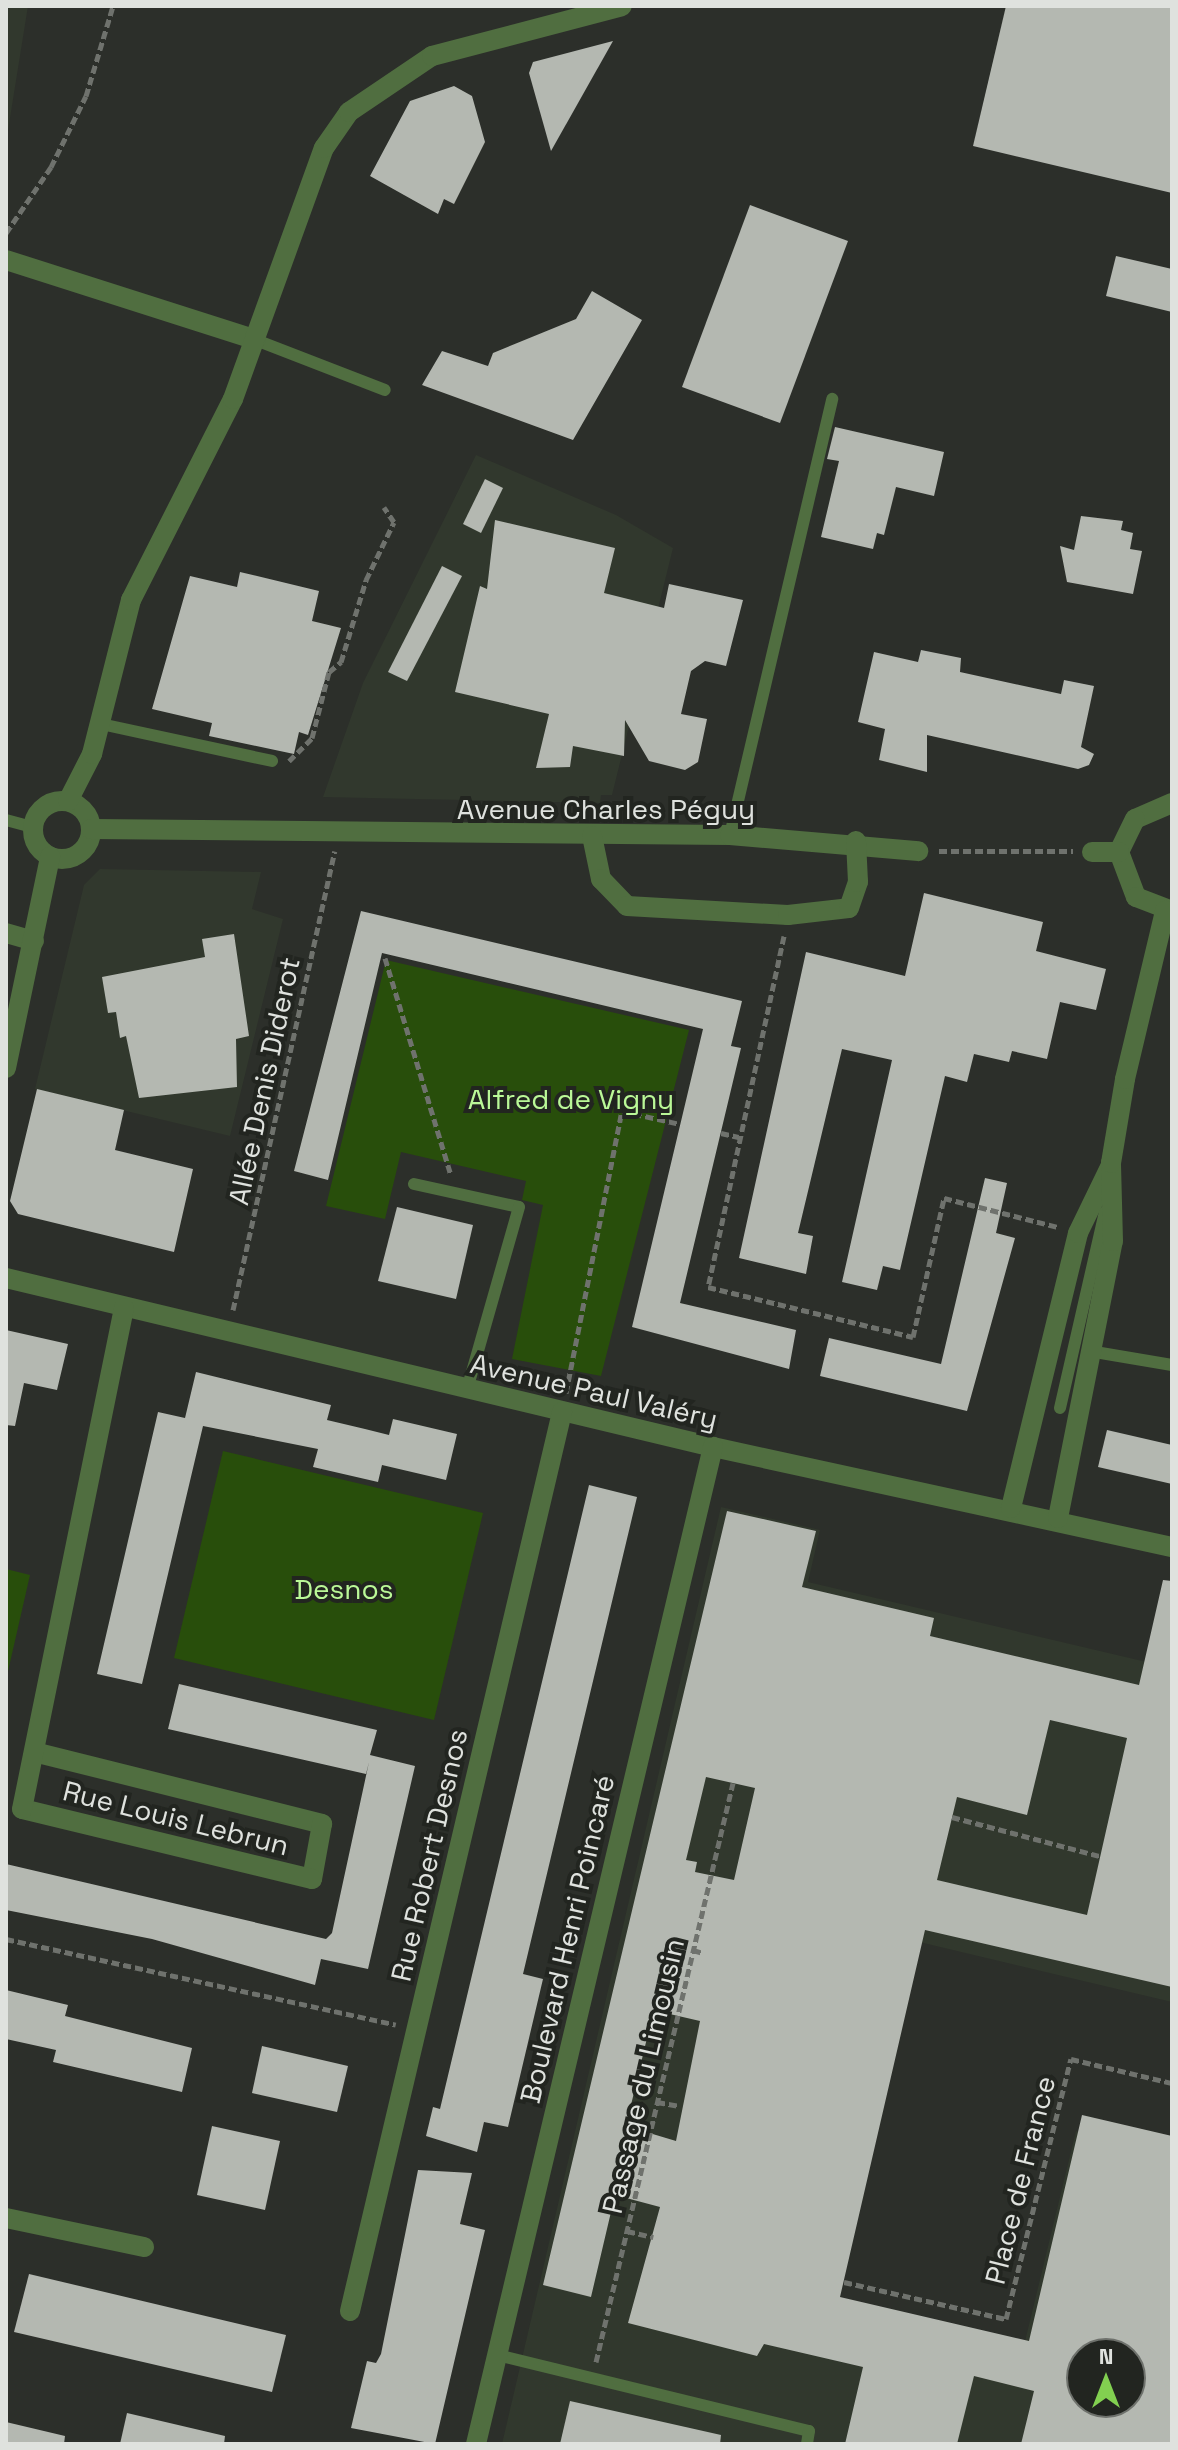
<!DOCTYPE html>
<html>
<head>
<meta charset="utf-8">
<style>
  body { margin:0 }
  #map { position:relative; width:1178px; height:2450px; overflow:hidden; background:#2c2f2a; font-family:"Space Grotesk",sans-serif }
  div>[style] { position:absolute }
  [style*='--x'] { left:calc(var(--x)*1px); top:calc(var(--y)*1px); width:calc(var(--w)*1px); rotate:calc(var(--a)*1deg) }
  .built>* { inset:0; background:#31382d }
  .green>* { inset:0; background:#284e0b }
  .building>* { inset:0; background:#b4b8b1 }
  .path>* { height:5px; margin-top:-2.5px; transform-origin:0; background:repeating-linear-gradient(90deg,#6f726d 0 8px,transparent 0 12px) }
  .service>* { height:12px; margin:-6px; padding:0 6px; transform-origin:6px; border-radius:6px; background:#506e40 }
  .minor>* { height:20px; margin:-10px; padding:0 10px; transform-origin:10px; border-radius:10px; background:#506e40 }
  .minor>.ring { margin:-10px; padding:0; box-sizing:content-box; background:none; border:20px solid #506e40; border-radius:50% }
  span { translate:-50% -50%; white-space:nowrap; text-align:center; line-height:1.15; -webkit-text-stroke:8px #222520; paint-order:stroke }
  .street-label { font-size:28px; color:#dfe2de }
  .park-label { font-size:28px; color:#baf897 }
  .frame { position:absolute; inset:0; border:8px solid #dfe2de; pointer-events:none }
  .north { position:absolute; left:1066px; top:2338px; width:80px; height:80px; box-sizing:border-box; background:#222520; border:2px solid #6e716c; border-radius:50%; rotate:0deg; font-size:22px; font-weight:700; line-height:32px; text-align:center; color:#dfe2de }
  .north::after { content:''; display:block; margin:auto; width:28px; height:36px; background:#82d050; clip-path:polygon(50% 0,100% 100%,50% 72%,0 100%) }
</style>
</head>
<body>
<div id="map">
  <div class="built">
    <div style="clip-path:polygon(6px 6px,28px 6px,6px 143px)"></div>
    <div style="clip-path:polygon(476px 455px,616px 515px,673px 548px,612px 795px,601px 795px,600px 803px,323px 797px,363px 683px)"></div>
    <div style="clip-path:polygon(100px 869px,261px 872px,252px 909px,283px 919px,230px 1136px,35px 1089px,84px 885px)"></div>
    <div style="clip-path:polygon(evenodd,721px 1507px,820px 1530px,808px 1582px,1172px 1668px,1172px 2002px,911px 1940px,821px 2314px,1020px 2362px,1076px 2131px,1172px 2154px,1172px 2444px,502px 2444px,721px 1507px,1082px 2354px,1130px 2354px,1130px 2402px,1082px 2402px,1082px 2354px)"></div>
  </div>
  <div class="green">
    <div style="clip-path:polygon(386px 960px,689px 1030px,601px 1376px,512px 1359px,543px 1205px,522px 1200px,526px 1181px,401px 1152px,385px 1219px,326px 1206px)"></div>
    <div style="clip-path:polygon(223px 1451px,483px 1513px,434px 1720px,174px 1658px)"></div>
    <div style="clip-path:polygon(6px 1569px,30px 1575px,6px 1680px)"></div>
  </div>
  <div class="building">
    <div style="clip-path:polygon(1006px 6px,1172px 6px,1172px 193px,973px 146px)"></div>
    <div style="clip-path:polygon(613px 41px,551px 151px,529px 73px,533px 62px)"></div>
    <div style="clip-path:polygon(454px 86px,472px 96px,485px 142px,454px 204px,444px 199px,438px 214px,370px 176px,410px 101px)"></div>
    <div style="clip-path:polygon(750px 205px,848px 241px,780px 423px,682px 387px)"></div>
    <div style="clip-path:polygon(1116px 256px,1172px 269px,1172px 312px,1106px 296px)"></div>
    <div style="clip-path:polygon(592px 291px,642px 320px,573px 440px,422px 385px,442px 351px,488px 366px,493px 353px,576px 319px)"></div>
    <div style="clip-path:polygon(835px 427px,944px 452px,934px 496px,896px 487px,884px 535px,877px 533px,873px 549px,821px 537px,839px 461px,827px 459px)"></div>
    <div style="clip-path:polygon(485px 479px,503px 488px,481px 533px,463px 524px)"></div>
    <div style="clip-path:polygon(1081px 516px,1123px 521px,1121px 530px,1133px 533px,1130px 549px,1142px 551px,1133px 594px,1067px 582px,1060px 546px,1074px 550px)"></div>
    <div style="clip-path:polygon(495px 520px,615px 548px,604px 593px,664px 608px,669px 584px,743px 600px,726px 666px,705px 661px,691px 671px,681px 714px,707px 719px,698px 762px,685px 770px,649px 761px,625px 720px,624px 756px,573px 746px,570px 767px,536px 768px,549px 714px,455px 692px,480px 586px,487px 589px)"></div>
    <div style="clip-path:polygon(442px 566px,462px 576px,407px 681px,388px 672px)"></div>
    <div style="clip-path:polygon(240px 572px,319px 591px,312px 621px,341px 628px,308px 735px,299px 732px,294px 754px,209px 736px,212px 723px,152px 709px,190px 576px,237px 587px)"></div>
    <div style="clip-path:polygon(921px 650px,961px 658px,960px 672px,1061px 694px,1064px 680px,1094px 686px,1081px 747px,1094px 754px,1089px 765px,1078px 769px,927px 735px,927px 772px,879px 760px,885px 729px,858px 722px,874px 652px,918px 662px)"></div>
    <div style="clip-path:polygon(924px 893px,1043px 922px,1036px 951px,1106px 969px,1096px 1010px,1060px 1002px,1047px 1059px,1012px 1051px,1009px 1062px,974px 1054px,967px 1082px,945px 1076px,900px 1270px,883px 1266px,877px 1290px,842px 1282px,892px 1060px,842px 1049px,798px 1233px,813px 1236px,806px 1274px,739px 1258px,806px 952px,905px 976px)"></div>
    <div style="clip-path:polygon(361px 911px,742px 1001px,731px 1046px,741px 1048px,680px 1303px,796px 1330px,789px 1369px,632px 1327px,703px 1029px,382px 953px,328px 1180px,294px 1171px)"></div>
    <div style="clip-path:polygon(234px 934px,249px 1036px,236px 1039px,237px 1087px,139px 1098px,126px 1036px,120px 1038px,116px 1012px,108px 1013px,102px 977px,205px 957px,202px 939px)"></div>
    <div style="clip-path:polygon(37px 1089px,124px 1110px,115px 1150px,193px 1169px,174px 1252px,18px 1214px,10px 1201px)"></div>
    <div style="clip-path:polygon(985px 1178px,1007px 1183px,996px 1233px,1015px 1238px,967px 1411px,820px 1376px,829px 1338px,941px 1364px)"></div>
    <div style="clip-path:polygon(397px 1207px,473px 1225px,456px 1299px,378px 1281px)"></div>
    <div style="clip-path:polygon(6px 1330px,68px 1344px,57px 1390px,24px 1383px,15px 1426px,6px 1425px)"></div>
    <div style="clip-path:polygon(196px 1372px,331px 1405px,327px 1420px,365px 1429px,389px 1435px,393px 1419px,457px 1434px,446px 1480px,382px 1465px,378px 1482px,313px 1467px,318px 1449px,203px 1426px,142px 1684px,97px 1674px,158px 1412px,185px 1418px)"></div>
    <div style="clip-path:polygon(1107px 1430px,1172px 1445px,1172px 1484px,1098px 1467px)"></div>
    <div style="clip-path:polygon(589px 1485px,637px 1497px,523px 1974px,543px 1979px,508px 2127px,484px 2122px,477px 2152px,426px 2136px,433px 2107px,440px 2109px)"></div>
    <div style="clip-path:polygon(evenodd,727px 1511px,816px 1531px,802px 1587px,934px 1618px,930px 1636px,1139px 1685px,1163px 1580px,1172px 1581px,1172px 1987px,925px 1930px,840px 2297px,1029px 2341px,1082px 2115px,1172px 2136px,1172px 2444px,1021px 2444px,1034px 2391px,974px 2376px,957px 2444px,845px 2444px,863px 2367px,764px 2344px,757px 2356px,628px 2323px,660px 2207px,615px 2195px,591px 2297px,543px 2285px,727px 1511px,1050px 1720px,1127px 1738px,1087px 1915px,937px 1880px,957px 1797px,1027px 1815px,1050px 1720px,727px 1511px,706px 1777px,755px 1788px,734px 1880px,695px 1872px,697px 1862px,686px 1860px,706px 1777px,727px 1511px,661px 2012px,700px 2021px,676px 2141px,626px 2126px,652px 2017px,661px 2012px,727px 1511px,1082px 2354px,1130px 2354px,1130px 2402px,1082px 2402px,1082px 2354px)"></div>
    <div style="clip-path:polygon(179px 1684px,377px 1730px,370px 1755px,415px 1766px,368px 1969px,321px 1959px,315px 1985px,152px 1939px,6px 1910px,6px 1864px,326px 1939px,332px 1933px,369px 1762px,366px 1774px,168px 1729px)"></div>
    <div style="clip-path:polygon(6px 1990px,68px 2005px,65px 2016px,192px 2048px,182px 2092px,53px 2062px,56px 2050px,6px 2039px)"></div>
    <div style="clip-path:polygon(262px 2046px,348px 2066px,337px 2112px,252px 2093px)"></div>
    <div style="clip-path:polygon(212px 2126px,280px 2141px,265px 2210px,197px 2195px)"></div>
    <div style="clip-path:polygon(418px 2170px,472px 2173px,460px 2224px,485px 2230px,435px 2444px,351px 2428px,367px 2361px,376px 2363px,381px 2354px)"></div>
    <div style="clip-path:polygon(29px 2274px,286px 2335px,272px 2392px,14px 2332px)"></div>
    <div style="clip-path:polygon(570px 2401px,721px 2435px,720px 2444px,560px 2444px)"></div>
    <div style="clip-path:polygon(127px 2413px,225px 2436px,224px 2444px,120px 2444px)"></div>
    <div style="clip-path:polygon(6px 2422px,65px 2436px,64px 2444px,6px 2444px)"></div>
  </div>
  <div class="path">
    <div style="--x:6;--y:233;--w:80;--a:-55.7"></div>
    <div style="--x:51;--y:167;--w:79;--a:-63.8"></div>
    <div style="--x:86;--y:96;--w:94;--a:-73.3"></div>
    <div style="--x:289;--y:761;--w:33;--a:-45"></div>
    <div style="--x:312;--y:738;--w:68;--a:-75.6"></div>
    <div style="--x:329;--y:672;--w:16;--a:-40"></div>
    <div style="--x:341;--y:662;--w:86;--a:-73"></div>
    <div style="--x:366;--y:580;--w:64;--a:-64.2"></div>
    <div style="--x:394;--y:522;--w:18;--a:-124"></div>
    <div style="--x:939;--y:851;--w:134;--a:0"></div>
    <div style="--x:784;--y:936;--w:359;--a:102.2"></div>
    <div style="--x:708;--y:1287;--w:211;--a:13.7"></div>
    <div style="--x:913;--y:1337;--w:142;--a:-77.4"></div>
    <div style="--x:944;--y:1198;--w:118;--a:14.3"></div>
    <div style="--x:385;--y:958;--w:227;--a:73.1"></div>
    <div style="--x:721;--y:1133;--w:18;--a:13"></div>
    <div style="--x:233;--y:1310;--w:470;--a:-77.5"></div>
    <div style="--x:566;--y:1393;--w:288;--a:-78.8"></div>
    <div style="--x:622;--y:1111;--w:59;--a:12.6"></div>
    <div style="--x:952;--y:1817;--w:153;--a:14.8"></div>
    <div style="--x:6;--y:1939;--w:399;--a:12.4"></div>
    <div style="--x:693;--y:1950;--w:10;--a:17"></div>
    <div style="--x:657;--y:2102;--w:23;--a:10"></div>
    <div style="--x:627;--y:2231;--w:27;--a:13"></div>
    <div style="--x:844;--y:2282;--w:166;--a:12.9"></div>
    <div style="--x:1006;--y:2319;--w:268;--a:-76"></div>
    <div style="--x:1071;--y:2059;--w:104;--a:13.4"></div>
    <div style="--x:596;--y:2362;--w:595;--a:-76.69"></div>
  </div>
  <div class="service">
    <div style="--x:256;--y:340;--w:138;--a:21.2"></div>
    <div style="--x:101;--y:724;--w:175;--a:12.2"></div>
    <div style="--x:6;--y:820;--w:28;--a:15"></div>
    <div style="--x:730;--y:835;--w:448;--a:-76.8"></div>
    <div style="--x:414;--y:1184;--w:107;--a:12.4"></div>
    <div style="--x:519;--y:1207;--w:190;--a:105.9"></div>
    <div style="--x:1095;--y:1352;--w:78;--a:9.6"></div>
    <div style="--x:1060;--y:1408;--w:201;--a:-77.1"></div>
    <div style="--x:497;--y:2355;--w:321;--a:13.7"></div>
    <div style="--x:809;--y:2431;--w:13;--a:99"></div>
  </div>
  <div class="minor">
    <div style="--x:6;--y:260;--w:262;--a:17.7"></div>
    <div class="ring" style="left:33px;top:801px;width:38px;height:38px"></div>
    <div style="--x:68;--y:801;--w:53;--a:-62.9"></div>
    <div style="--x:92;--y:754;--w:159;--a:-75.8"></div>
    <div style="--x:131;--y:600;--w:225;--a:-63.1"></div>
    <div style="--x:233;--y:399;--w:267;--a:-70.1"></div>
    <div style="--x:324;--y:148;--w:44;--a:-55.2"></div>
    <div style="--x:349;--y:112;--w:100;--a:-34"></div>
    <div style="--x:432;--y:56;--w:196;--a:-14.7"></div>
    <div style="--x:1172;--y:803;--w:40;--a:156.6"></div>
    <div style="--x:1135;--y:819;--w:37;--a:116"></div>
    <div style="--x:1119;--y:852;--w:48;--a:69.3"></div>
    <div style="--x:1136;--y:897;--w:39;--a:21"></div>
    <div style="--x:91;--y:829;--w:639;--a:0.54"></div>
    <div style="--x:730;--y:835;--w:189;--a:4.9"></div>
    <div style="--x:592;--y:836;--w:44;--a:78.2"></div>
    <div style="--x:601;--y:879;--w:37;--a:46"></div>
    <div style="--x:627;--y:906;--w:161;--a:3.2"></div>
    <div style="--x:788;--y:915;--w:61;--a:-6.5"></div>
    <div style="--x:849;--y:908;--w:28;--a:-71"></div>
    <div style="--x:858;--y:882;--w:41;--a:-92.8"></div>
    <div style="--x:1092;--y:852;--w:27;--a:0"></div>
    <div style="--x:6;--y:933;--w:29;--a:16"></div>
    <div style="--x:6;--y:1068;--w:216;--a:-78.2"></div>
    <div style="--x:6;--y:1278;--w:727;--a:13.44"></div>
    <div style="--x:713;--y:1447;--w:470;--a:12.3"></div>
    <div style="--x:1011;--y:1508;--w:283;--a:-76.3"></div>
    <div style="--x:1078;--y:1233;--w:73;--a:-64.1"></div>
    <div style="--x:1058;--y:1518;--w:282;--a:-78.8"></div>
    <div style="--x:1113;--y:1241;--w:78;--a:-91.5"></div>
    <div style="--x:1111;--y:1163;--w:85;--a:-80.5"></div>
    <div style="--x:1125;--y:1079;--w:173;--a:-76.6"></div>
    <div style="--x:34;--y:1752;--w:297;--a:14"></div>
    <div style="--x:322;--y:1824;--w:56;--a:100.3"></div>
    <div style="--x:312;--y:1879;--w:298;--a:-166.4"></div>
    <div style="--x:22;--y:1809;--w:511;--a:-78.49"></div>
    <div style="--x:6;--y:2218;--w:141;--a:11.9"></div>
    <div style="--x:350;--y:2311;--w:924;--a:-76.73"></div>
    <div style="--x:476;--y:2444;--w:1025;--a:-76.63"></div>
  </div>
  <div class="street-label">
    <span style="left:606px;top:809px">Avenue Charles Péguy</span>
    <span style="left:264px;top:1081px;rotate:-78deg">Allée Denis Diderot</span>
    <span style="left:594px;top:1391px;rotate:13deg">Avenue Paul Valéry</span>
    <span style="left:176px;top:1818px;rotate:14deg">Rue Louis Lebrun</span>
    <span style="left:429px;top:1855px;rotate:-77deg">Rue Robert Desnos</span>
    <span style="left:567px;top:1939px;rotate:-77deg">Boulevard Henri Poincaré</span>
    <span style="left:643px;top:2076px;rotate:-77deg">Passage du Limousin</span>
    <span style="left:1020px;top:2180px;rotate:-76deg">Place de France</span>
  </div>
  <div class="park-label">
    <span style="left:571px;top:1099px">Alfred de Vigny</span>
    <span style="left:344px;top:1589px">Desnos</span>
  </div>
  <div class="frame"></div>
  <div class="north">N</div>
</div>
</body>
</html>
